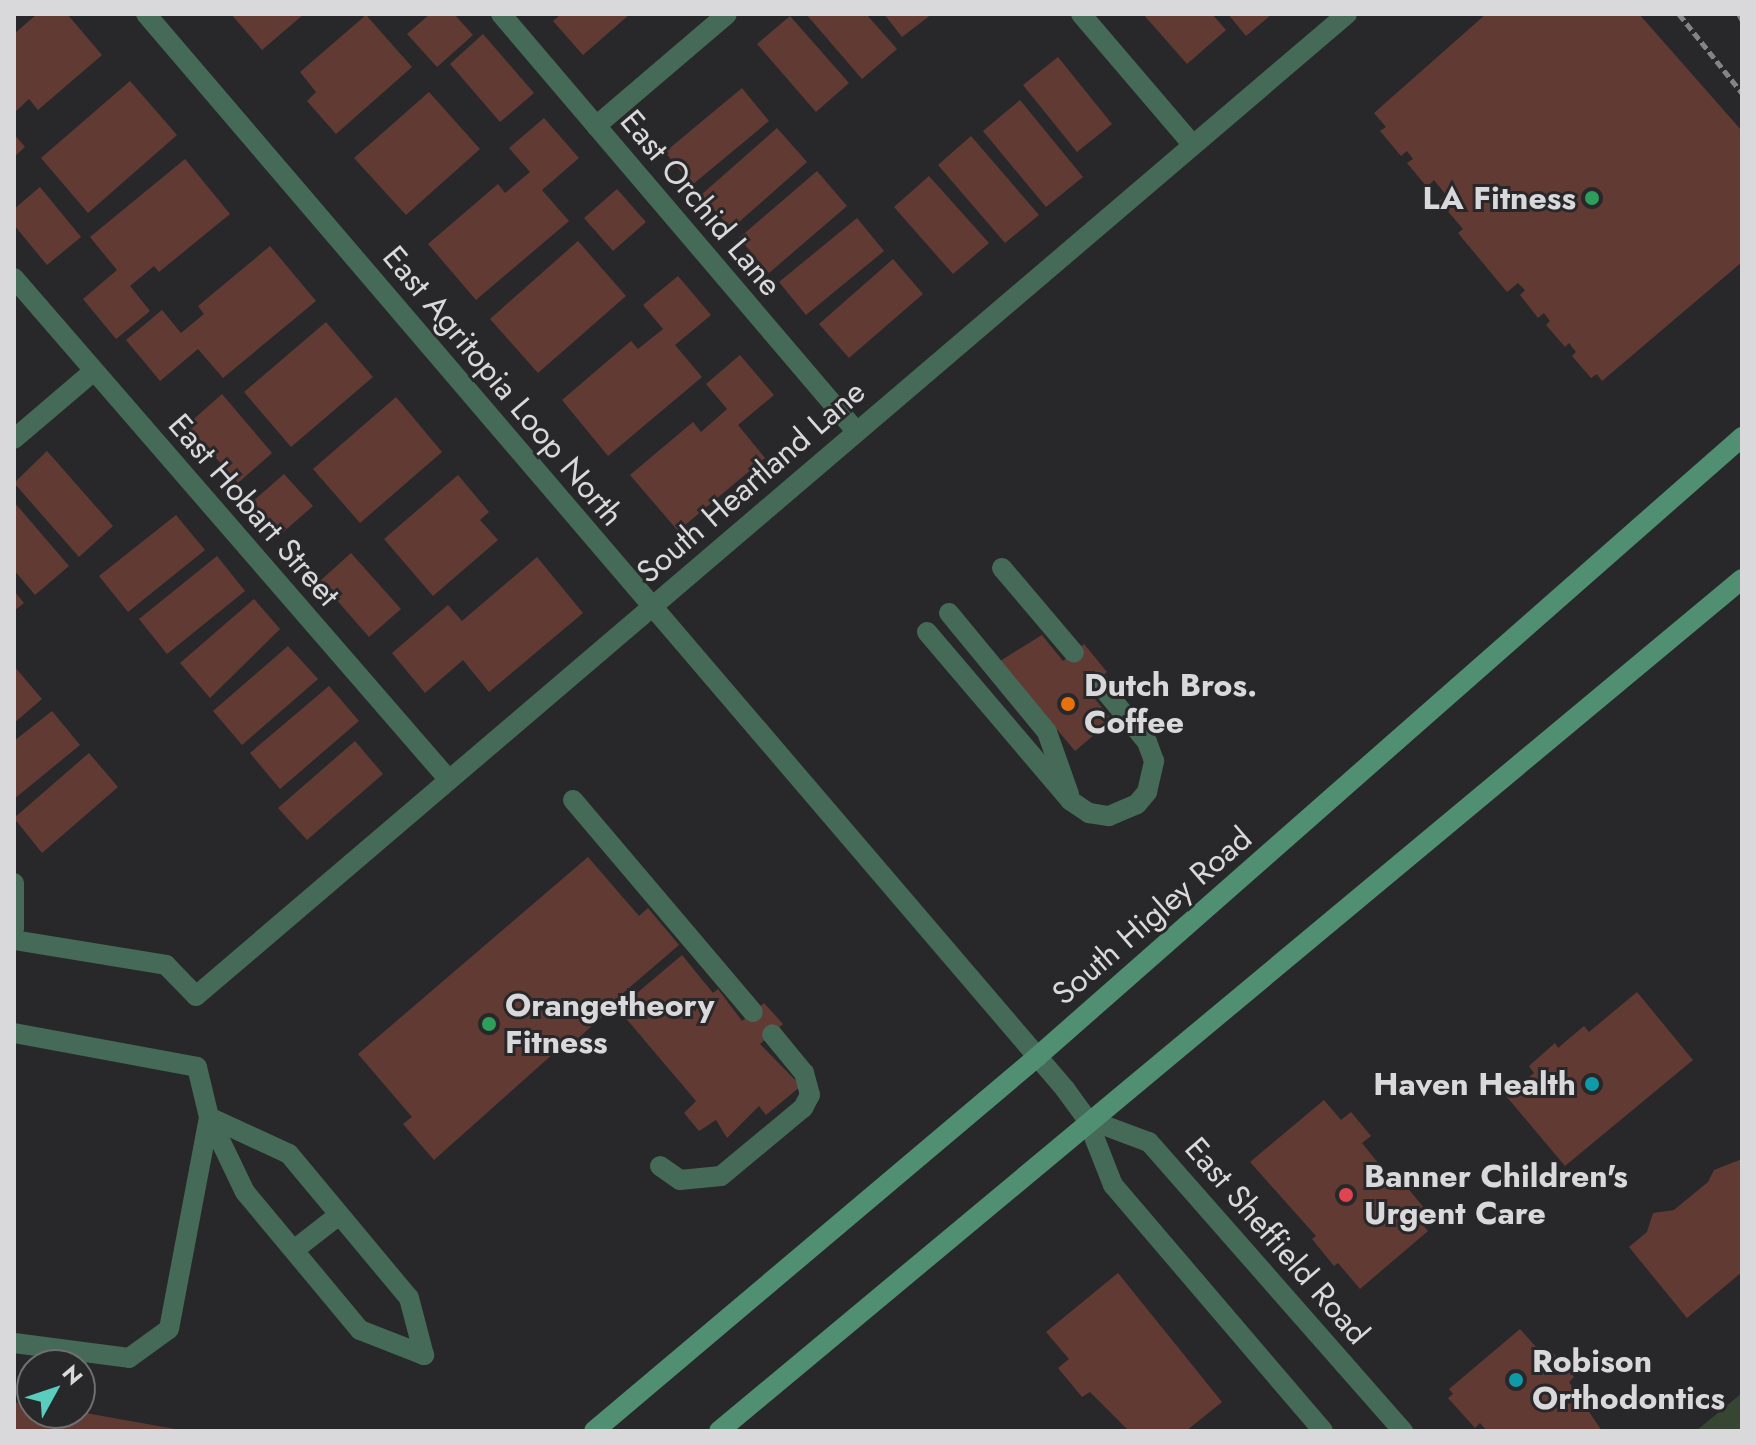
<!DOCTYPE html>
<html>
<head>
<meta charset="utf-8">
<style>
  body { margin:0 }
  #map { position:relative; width:1756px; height:1445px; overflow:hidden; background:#28282a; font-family:Jost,sans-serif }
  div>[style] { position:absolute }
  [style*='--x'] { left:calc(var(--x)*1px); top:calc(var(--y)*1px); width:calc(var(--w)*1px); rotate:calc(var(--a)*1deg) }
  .green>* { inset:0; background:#374633 }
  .building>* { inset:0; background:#613b33 }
  .path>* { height:5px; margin-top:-2.5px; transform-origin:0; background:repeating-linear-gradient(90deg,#848486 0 8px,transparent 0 12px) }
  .service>* { height:20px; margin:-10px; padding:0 10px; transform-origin:10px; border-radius:10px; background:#456a58 }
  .minor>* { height:20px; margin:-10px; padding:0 10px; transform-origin:10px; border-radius:10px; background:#456a58 }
  .secondary>* { height:20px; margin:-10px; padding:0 10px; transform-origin:10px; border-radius:10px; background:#518f73 }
  .dots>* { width:22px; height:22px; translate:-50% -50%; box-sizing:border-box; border:4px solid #28282a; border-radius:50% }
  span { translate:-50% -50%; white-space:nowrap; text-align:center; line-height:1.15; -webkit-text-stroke:6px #28282a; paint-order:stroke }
  .poi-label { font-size:32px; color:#d9d9db; font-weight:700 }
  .right { translate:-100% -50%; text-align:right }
  .left { translate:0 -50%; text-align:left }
  .street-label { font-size:32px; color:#d9d9db }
  .frame { position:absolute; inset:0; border:16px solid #d9d9db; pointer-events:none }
  .north { position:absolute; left:16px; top:1349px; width:80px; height:80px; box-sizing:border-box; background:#28282a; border:2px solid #6f6f71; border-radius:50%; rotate:50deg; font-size:22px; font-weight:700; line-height:32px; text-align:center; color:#d9d9db }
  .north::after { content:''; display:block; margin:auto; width:28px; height:36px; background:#59cebf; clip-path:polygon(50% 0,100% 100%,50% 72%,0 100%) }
</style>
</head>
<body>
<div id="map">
  <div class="green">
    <div style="clip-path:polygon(1742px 1393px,1742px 1431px,1696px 1431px)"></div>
  </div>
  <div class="building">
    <div style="clip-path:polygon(37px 14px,67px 14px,102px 55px,38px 110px,29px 99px,14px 113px,14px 34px)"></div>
    <div style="clip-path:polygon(231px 14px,304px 14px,262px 50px)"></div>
    <div style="clip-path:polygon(430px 14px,454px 14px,473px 35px,437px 67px,407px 34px)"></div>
    <div style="clip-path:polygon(561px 14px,630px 14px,583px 55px,553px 21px)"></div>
    <div style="clip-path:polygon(806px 14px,866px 14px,897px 49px,862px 79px)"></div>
    <div style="clip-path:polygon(884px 14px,932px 14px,902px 37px)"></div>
    <div style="clip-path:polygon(1143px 14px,1212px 14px,1226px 30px,1187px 64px)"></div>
    <div style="clip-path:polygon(1228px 14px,1272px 14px,1246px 36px)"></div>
    <div style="clip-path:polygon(1486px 14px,1639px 14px,1742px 131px,1742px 262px,1602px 381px,1597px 374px,1591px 378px,1572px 356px,1576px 352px,1569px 343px,1565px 347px,1546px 325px,1550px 321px,1544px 313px,1538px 318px,1520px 295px,1525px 290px,1518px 283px,1507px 292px,1458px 233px,1463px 229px,1439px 201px,1446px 195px,1434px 180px,1427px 187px,1407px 163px,1413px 159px,1407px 151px,1401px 156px,1380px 131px,1386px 127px,1374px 113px)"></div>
    <div style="clip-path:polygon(366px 15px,412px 67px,336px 134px,307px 101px,316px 92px,300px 72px)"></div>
    <div style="clip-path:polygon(790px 16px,849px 83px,816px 112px,757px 44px)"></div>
    <div style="clip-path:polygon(483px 34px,534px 93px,500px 122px,450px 64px)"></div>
    <div style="clip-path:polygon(1058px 57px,1112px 124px,1077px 152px,1023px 85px)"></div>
    <div style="clip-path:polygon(130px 81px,177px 135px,88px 213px,41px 158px)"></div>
    <div style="clip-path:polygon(742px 88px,769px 121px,692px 185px,665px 152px)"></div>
    <div style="clip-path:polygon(429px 92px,480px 149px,406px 215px,354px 158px)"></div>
    <div style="clip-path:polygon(1020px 100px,1083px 177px,1046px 207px,983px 131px)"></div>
    <div style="clip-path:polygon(544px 118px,579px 158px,542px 190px,569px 221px,476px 300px,428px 244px,498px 184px,505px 193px,530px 172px,509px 148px)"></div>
    <div style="clip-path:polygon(777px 128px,807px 162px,731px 229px,701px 195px)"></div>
    <div style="clip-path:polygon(14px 134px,25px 147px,14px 157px)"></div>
    <div style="clip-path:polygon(971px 136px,1039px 215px,1005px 243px,938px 165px)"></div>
    <div style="clip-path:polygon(185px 159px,230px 214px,159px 272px,154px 266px,130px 286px,150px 311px,116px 339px,83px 299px,117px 270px,90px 237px)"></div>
    <div style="clip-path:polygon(817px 171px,847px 206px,769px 273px,739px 238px)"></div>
    <div style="clip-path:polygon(929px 176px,989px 243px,953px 274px,894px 207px)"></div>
    <div style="clip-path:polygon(40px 187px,81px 237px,47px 265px,14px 225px,14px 209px)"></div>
    <div style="clip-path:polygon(617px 189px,646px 222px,613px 251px,584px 218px)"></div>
    <div style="clip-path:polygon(857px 218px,884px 251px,806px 315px,779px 282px)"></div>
    <div style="clip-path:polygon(578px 241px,626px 296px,538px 373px,490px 319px)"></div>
    <div style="clip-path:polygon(270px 246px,316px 301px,223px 378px,198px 349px,160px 381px,126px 340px,162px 310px,181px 333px,204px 314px,198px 306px)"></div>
    <div style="clip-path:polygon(893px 259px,923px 294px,849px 358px,819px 324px)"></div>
    <div style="clip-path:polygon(678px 276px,711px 315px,675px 345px,702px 377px,608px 456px,562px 400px,631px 341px,638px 349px,663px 329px,643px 305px)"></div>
    <div style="clip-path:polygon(326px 322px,373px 377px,291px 447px,244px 392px)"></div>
    <div style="clip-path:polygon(740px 355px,774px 395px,738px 425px,765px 458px,678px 531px,630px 475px,693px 422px,701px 432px,727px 409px,706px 384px)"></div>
    <div style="clip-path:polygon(222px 394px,272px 453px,238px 483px,187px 425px)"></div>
    <div style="clip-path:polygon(396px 397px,442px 452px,360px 523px,313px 469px)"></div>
    <div style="clip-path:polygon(47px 451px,113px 526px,79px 557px,14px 483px)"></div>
    <div style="clip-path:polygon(284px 474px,313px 506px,281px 534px,253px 501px)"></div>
    <div style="clip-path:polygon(458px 475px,489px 512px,480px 520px,498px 540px,433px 596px,384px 539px)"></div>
    <div style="clip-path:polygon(14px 502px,69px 566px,35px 595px,14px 570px)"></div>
    <div style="clip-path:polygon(176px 515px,205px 550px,128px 612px,99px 576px)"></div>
    <div style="clip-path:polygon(351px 553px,401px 609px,369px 637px,320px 581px)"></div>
    <div style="clip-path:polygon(217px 556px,245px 591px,167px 654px,139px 619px)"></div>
    <div style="clip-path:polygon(537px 557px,583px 613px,489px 692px,463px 660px,425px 693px,392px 653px,448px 605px,462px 621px)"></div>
    <div style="clip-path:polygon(14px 591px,24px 603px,14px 611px)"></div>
    <div style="clip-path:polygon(254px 599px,280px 629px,210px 698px,180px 663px)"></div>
    <div style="clip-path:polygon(1042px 635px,1063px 661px,1084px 644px,1107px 672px,1087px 689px,1112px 720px,1075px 751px,1000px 661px)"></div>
    <div style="clip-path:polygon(288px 646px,318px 679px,242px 745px,213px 711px)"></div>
    <div style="clip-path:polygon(14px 666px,42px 699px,14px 723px)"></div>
    <div style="clip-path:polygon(329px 686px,359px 721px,280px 789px,250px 753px)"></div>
    <div style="clip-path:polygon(52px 711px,80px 745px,14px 799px,14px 741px)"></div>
    <div style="clip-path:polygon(355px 741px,383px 774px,307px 840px,278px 808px)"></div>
    <div style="clip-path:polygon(89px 753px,118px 787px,42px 853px,14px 818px)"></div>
    <div style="clip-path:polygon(588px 857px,639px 916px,648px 908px,679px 945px,623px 993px,626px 996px,567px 1048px,564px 1044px,434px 1160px,403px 1124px,412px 1117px,358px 1054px)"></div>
    <div style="clip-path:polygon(682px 955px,713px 993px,718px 989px,742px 1021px,764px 1003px,783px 1024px,760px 1044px,801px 1086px,766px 1115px,759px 1106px,727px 1138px,716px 1120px,699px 1131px,684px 1113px,696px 1101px,618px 1009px)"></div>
    <div style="clip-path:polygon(1637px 992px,1693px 1060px,1565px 1166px,1506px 1096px,1534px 1073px,1529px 1066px,1555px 1043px,1558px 1048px,1584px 1026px,1589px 1032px)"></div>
    <div style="clip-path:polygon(1324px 1100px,1341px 1120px,1351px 1112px,1371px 1136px,1362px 1143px,1379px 1164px,1375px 1167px,1392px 1187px,1400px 1179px,1425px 1209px,1416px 1217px,1428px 1231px,1360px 1289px,1338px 1263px,1334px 1266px,1312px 1239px,1316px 1236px,1250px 1162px)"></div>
    <div style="clip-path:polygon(1742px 1159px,1742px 1272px,1687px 1318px,1629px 1247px,1647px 1232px,1653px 1213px,1674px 1210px,1708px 1182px,1714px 1170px)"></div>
    <div style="clip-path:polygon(1118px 1273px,1222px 1402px,1186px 1431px,1129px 1431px,1090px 1392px,1082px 1397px,1058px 1368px,1069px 1359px,1046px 1332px)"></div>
    <div style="clip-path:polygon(1520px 1329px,1543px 1355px,1550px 1349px,1574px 1377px,1569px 1382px,1602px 1431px,1487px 1431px,1480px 1423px,1475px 1428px,1448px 1398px,1453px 1394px,1449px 1389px)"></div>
    <div style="clip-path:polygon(14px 1402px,32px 1405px,32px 1413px,80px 1412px,186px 1431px,14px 1431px)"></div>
  </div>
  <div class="path">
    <div style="--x:1679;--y:14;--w:101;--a:51.4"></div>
    <div style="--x:1739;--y:14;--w:7;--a:63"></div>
  </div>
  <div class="service">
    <div style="--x:1002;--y:568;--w:111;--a:49.7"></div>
    <div style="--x:949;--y:613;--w:154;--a:50.5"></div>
    <div style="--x:1047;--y:732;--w:66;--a:70.5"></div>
    <div style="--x:927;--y:632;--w:222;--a:49.6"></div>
    <div style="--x:1071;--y:801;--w:22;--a:34"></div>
    <div style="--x:1089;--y:813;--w:20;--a:9"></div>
    <div style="--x:1109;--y:816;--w:30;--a:-23"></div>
    <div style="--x:1137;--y:804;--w:16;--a:-50"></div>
    <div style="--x:1147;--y:792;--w:32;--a:-77"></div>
    <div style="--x:1154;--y:761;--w:20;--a:-110"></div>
    <div style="--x:1147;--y:742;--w:79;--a:-129.3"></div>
    <div style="--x:573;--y:800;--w:278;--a:49.7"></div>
    <div style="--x:14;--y:1033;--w:186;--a:10.5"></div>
    <div style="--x:197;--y:1067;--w:51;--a:76.5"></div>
    <div style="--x:209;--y:1117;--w:83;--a:64.4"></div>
    <div style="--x:245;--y:1192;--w:180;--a:50.2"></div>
    <div style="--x:360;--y:1330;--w:69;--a:21.3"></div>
    <div style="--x:209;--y:1117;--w:88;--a:24.8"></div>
    <div style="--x:289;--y:1154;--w:187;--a:50.2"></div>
    <div style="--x:409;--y:1298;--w:59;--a:75.3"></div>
    <div style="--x:660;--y:1166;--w:24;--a:35"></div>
    <div style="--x:680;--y:1180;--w:41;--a:-5.6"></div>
    <div style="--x:721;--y:1176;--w:107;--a:-39.7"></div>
    <div style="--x:803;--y:1108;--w:15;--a:-62"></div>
    <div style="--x:810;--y:1095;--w:23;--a:-105"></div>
    <div style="--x:804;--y:1073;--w:50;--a:-129.4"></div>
    <div style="--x:294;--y:1250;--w:57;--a:-37.9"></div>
    <div style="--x:14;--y:1343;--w:116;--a:7.4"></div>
    <div style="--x:129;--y:1358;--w:49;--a:-35.9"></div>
    <div style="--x:169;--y:1329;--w:216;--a:-79.3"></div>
  </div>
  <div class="minor">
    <div style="--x:146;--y:14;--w:1414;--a:49.47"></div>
    <div style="--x:1065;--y:1089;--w:37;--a:54"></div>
    <div style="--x:1087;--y:1119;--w:71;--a:68.5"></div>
    <div style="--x:1113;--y:1185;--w:323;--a:49.5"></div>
    <div style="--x:501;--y:14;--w:548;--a:49.59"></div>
    <div style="--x:1081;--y:14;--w:171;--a:49.5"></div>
    <div style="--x:596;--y:126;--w:172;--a:-40.5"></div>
    <div style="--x:14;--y:278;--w:664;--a:49.09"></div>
    <div style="--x:14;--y:439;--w:105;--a:-40.4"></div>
    <div style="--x:14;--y:883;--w:46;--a:90"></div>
    <div style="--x:14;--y:940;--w:154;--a:9.3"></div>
    <div style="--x:166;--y:965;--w:43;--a:45.9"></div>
    <div style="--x:196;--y:996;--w:1513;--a:-40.47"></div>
    <div style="--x:1087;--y:1119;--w:66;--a:20.4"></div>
    <div style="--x:1149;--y:1142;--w:385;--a:48.7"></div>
  </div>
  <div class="secondary">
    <div style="--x:594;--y:1431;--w:580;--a:-40.17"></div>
    <div style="--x:1037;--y:1057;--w:939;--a:-41.33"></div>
    <div style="--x:719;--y:1431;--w:1331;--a:-39.79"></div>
  </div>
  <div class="dots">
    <div style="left:1592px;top:198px;background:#2e9e5b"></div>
    <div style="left:1068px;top:704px;background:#e8710a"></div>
    <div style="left:489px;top:1024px;background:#2e9e5b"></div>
    <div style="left:1592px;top:1084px;background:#0f9aa8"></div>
    <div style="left:1346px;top:1195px;background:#e0444e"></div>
    <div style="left:1516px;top:1380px;background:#0f9aa8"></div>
  </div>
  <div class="poi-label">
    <span class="right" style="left:1576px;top:198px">LA Fitness</span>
    <span class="left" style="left:1084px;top:704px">Dutch Bros.<br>Coffee</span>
    <span class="left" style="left:505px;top:1024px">Orangetheory<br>Fitness</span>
    <span class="right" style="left:1576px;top:1084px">Haven Health</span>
    <span class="left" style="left:1364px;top:1195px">Banner Children's<br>Urgent Care</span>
    <span class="left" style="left:1532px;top:1380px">Robison<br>Orthodontics</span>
  </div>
  <div class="street-label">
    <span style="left:701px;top:203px;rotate:50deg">East Orchid Lane</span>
    <span style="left:503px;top:386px;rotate:50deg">East Agritopia Loop North</span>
    <span style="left:751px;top:482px;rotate:-41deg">South Heartland Lane</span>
    <span style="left:254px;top:510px;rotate:49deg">East Hobart Street</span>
    <span style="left:1152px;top:916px;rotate:-41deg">South Higley Road</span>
    <span style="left:1277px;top:1241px;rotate:49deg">East Sheffield Road</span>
  </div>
  <div class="frame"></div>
  <div class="north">N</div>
</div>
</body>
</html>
